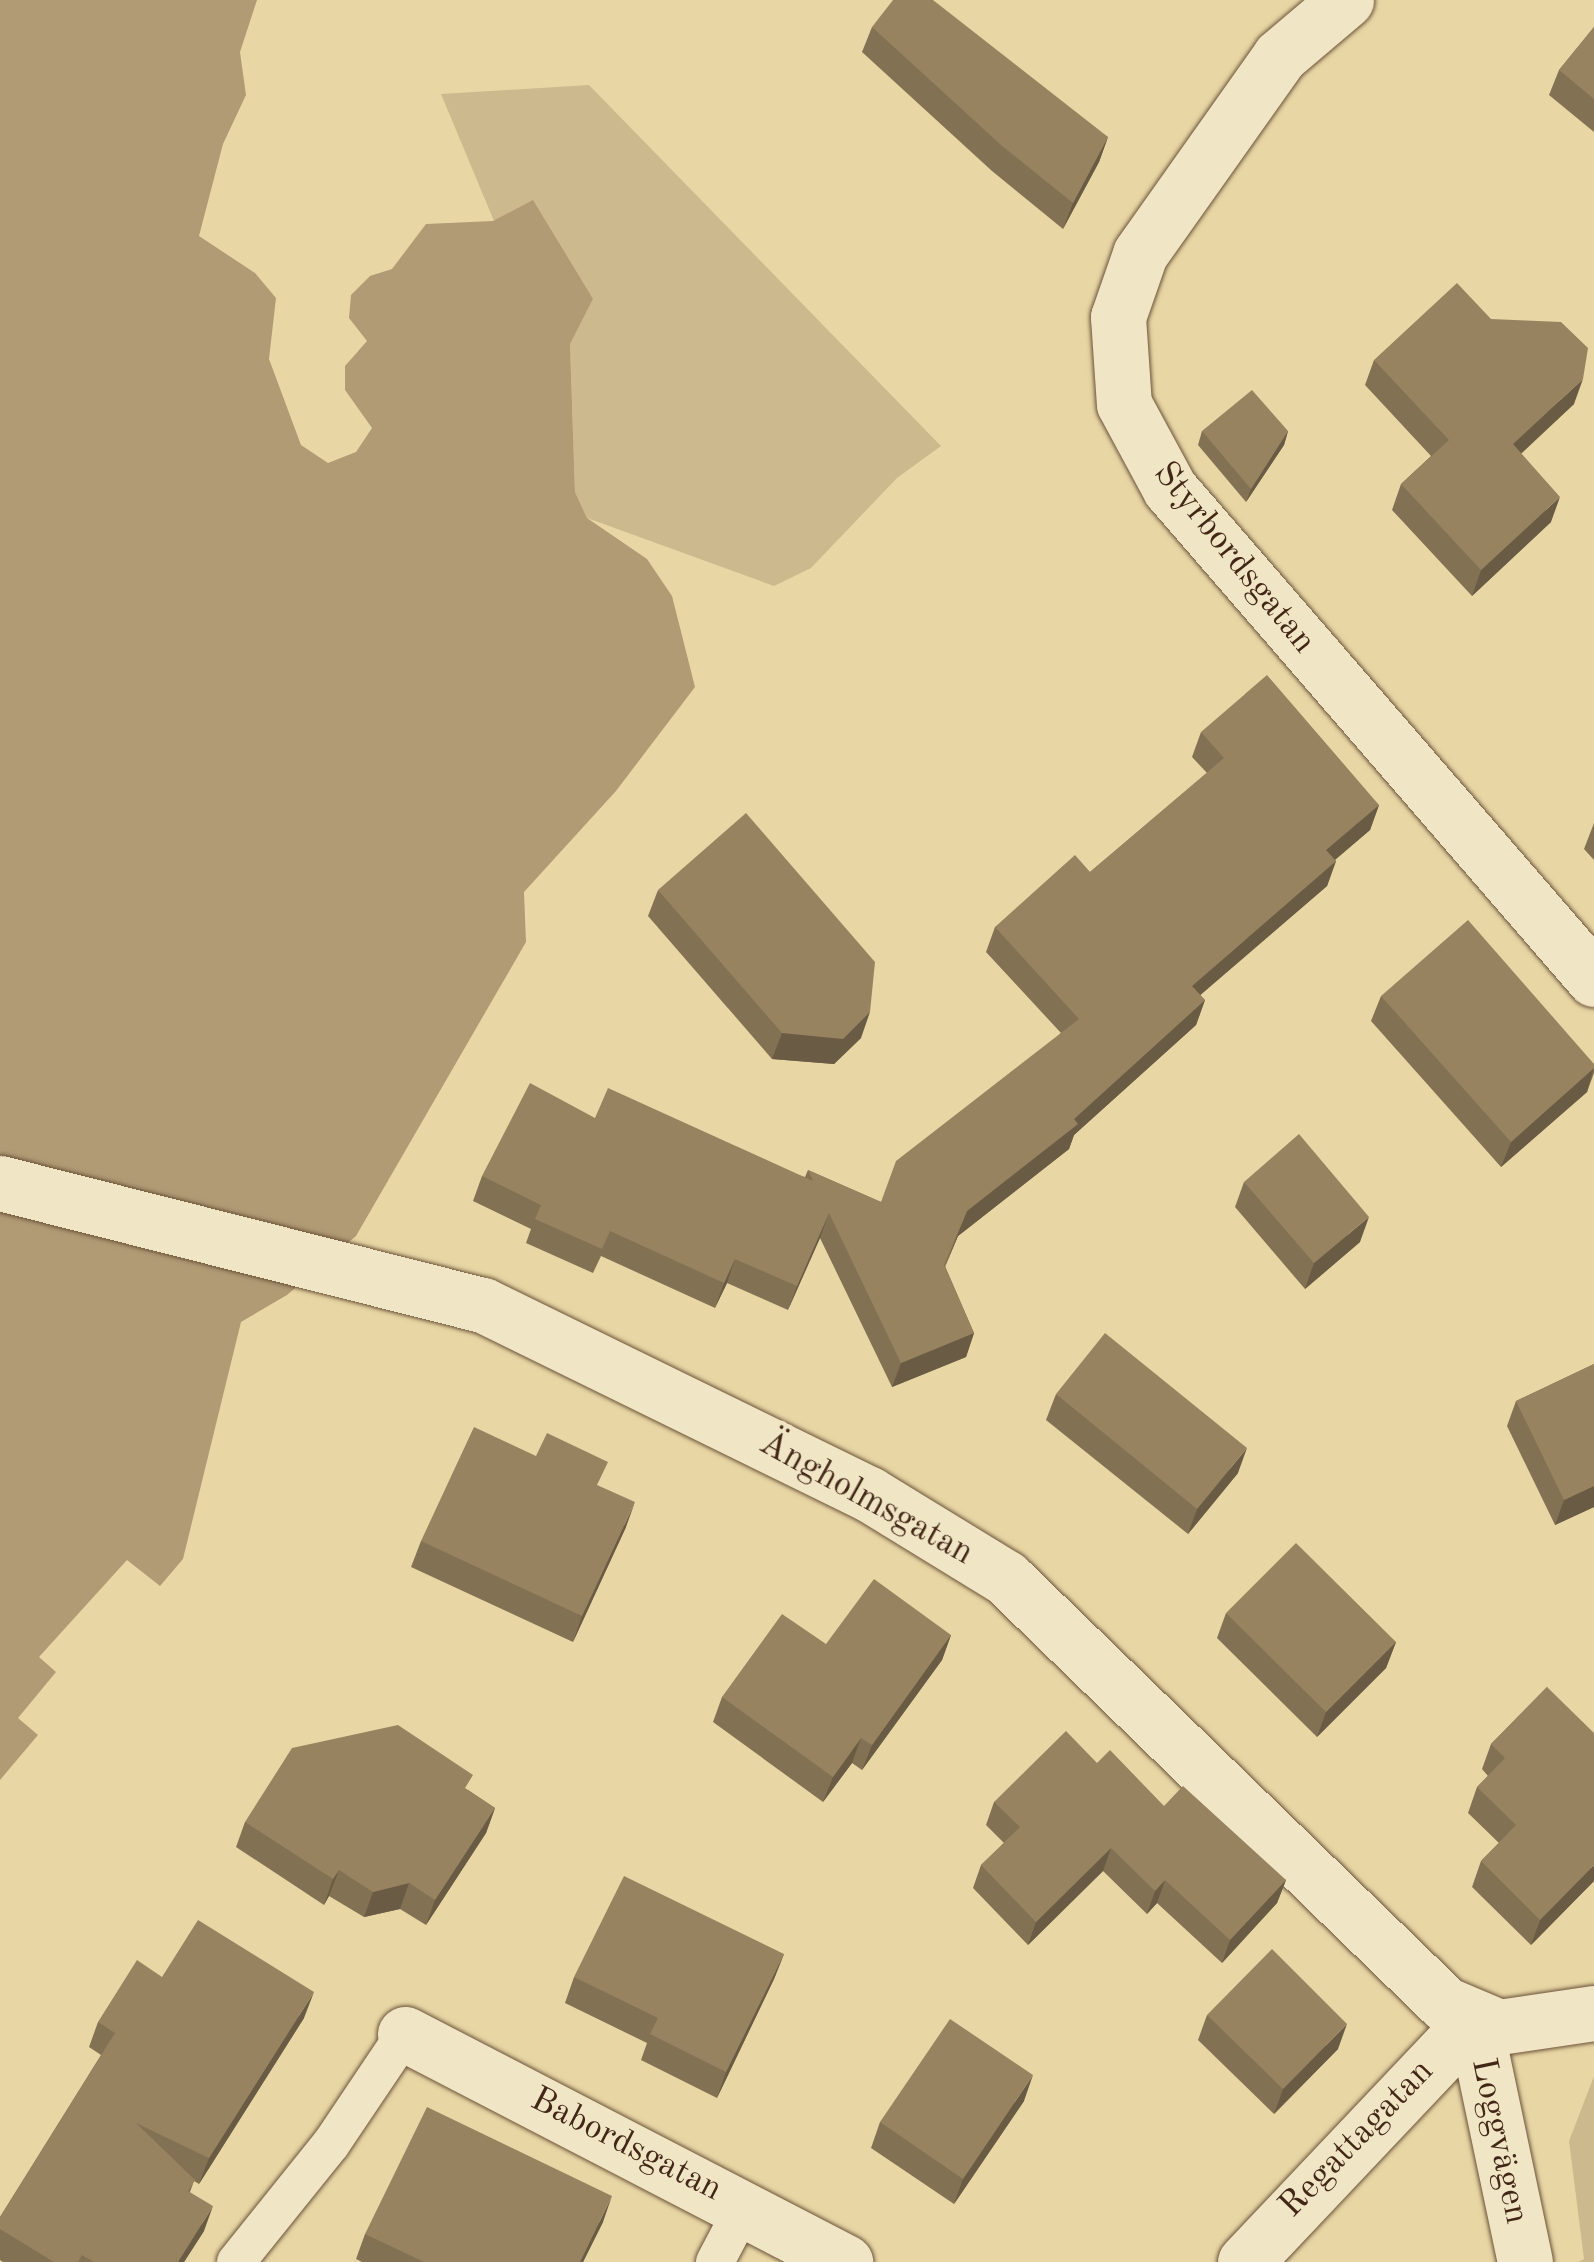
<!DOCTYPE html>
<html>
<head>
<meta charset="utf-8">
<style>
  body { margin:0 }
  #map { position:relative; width:1594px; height:2262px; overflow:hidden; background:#e8d7a5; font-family:"Old Standard TT",serif }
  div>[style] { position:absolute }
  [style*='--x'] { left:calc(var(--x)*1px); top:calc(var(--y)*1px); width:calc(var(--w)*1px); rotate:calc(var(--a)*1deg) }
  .green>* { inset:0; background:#ccb98d }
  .water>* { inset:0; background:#b09b75 }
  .roads { filter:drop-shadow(0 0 2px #6c533a) drop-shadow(0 0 2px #6c533a) }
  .lane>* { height:38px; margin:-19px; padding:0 19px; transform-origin:19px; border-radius:19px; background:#f0e5c4 }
  .street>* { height:55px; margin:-27.5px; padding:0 27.5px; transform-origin:27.5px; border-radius:27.5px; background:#f0e5c4 }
  .wall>* { inset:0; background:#837153 }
  .shaded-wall>* { inset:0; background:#6a5c44 }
  .building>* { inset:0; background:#988361 }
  span { translate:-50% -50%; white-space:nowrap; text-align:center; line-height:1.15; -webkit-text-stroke:9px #f0e5c4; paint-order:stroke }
  .street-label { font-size:35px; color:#422717 }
</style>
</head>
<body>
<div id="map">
  <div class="green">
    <div style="clip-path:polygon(589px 85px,941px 446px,897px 478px,811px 568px,774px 586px,587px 518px,575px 492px,570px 343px,593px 299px,494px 221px,441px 94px)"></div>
    <div style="clip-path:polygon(1594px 2076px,1594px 2262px,1578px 2262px,1584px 2259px,1569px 2141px)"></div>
  </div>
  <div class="water">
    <div style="clip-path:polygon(0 0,257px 0,240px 52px,246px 95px,223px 144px,199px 236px,255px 273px,276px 298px,269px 359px,301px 445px,328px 463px,356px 452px,372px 428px,345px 390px,345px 366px,367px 341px,349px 318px,351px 295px,370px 276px,392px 269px,426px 224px,493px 221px,533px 200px,593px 299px,570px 344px,575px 492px,587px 518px,647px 559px,672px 596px,695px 687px,616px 791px,524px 892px,526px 942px,356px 1236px,287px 1295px,241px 1322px,183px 1559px,160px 1586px,127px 1560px,39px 1657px,56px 1672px,18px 1718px,38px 1735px,0 1780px)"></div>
  </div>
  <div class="roads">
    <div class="lane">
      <div style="--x:236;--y:2262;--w:151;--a:-51.2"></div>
      <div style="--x:331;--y:2144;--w:133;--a:-56.1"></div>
      <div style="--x:715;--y:2262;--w:64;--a:-62.2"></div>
    </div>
    <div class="street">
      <div style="--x:1346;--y:0;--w:87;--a:139.7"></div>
      <div style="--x:1280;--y:56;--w:242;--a:125.3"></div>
      <div style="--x:1140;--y:254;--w:67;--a:109.2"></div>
      <div style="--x:1118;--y:317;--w:87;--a:86.1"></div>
      <div style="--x:1124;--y:404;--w:97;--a:61.6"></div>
      <div style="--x:1170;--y:489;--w:648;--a:49.13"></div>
      <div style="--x:0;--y:1183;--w:498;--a:14.2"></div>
      <div style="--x:483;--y:1305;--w:430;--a:26.1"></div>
      <div style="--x:869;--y:1494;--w:161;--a:31.5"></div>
      <div style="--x:1006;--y:1578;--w:612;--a:44.14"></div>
      <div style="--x:1445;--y:2004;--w:59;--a:23.1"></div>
      <div style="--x:1499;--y:2027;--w:96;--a:-8.4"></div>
      <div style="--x:1474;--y:2020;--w:247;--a:78.1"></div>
      <div style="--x:405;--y:2034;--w:496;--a:27.4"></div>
      <div style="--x:1245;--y:2262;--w:333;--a:-46.6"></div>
    </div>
  </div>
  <div class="wall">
    <div style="clip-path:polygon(872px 27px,1108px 137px,1099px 162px,1063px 229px,992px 171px,862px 52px)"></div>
    <div style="clip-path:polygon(1594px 27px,1594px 132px,1549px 95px,1559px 70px)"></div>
    <div style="clip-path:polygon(1374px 360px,1574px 404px,1521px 454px,1551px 522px,1472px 596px,1392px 510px,1401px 484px,1431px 456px,1365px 385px)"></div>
    <div style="clip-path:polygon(1202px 431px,1288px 431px,1284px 445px,1246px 502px,1198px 445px)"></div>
    <div style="clip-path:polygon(1201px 732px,1379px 805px,1370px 830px,1335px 860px,1336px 861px,1327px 886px,1200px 995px,1205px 1000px,1196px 1025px,1074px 1135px,1069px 1149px,958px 1236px,945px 1266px,974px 1333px,966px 1357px,892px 1387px,820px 1238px,788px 1310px,727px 1283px,715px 1308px,601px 1256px,593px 1273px,526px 1243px,531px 1229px,473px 1201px,482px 1176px,595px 1118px,805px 1177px,808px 1170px,881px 1202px,1061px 1033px,986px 952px,995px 927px,1090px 872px,1207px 773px,1192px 757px)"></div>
    <div style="clip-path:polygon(1594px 823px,1594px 860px,1584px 849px)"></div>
    <div style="clip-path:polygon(658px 890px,861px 1038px,834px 1064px,772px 1059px,648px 916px)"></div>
    <div style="clip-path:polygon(1381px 996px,1594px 1064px,1594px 1073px,1587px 1092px,1501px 1167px,1371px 1021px)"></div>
    <div style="clip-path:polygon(1244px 1182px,1360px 1242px,1305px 1289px,1235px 1207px)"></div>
    <div style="clip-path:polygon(1594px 1364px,1594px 1507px,1555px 1525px,1507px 1426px,1516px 1401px)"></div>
    <div style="clip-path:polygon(1056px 1394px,1238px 1473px,1188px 1534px,1046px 1420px)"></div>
    <div style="clip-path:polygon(599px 1486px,626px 1527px,573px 1642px,411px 1567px,421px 1541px)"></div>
    <div style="clip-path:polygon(1226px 1613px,1396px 1642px,1386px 1668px,1317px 1737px,1217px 1638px)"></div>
    <div style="clip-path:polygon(951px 1635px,942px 1660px,862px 1770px,852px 1763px,823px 1802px,713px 1722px,722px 1697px,826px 1644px)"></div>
    <div style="clip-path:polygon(1547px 1687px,1594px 1881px,1531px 1945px,1472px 1887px,1481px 1861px,1499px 1843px,1468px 1813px,1477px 1787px,1488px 1776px,1482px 1769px,1491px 1744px)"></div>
    <div style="clip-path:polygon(1097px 1763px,1164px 1806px,1286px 1880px,1277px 1903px,1222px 1963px,1157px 1903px,1147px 1914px,1103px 1871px,1028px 1945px,973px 1888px,981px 1865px,1004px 1843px,986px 1825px,994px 1802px)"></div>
    <div style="clip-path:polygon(468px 1790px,495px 1808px,486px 1833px,426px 1925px,400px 1909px,364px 1917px,329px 1896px,324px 1905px,236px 1847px,245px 1822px)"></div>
    <div style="clip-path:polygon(784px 1954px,774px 1979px,717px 2098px,641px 2060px,647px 2043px,565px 2003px,574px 1977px)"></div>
    <div style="clip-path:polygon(162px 1977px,304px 2018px,199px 2184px,194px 2181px,190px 2192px,204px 2231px,184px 2262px,3px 2262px,0 2260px,0 2217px,101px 2055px,89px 2047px,98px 2022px)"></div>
    <div style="clip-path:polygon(1207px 2015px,1338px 2049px,1274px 2114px,1198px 2040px)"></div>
    <div style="clip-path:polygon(1024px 2101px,954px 2204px,871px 2148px,880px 2122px)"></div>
    <div style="clip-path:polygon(603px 2222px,583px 2262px,362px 2262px,356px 2259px,365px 2234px)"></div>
  </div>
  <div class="shaded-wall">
    <div style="clip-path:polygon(1108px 137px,1099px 162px,1063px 229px,1073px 203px)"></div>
    <div style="clip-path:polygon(1583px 379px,1574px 404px,1503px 470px,1513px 444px)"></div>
    <div style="clip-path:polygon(1288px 431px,1284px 445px,1246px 502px,1251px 489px)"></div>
    <div style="clip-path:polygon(1560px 497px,1551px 522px,1472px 596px,1481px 570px)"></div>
    <div style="clip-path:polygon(1379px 805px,1370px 830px,1317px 875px,1326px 850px)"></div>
    <div style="clip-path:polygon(1336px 861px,1327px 886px,1183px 1010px,1192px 986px)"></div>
    <div style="clip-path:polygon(1205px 1000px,1196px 1025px,1074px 1135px,1069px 1149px,958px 1236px,936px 1289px,967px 1211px,1074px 1119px)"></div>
    <div style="clip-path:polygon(870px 1012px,861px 1038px,834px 1064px,772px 1059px,782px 1033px)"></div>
    <div style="clip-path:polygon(1594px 1068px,1587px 1092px,1501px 1167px,1511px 1142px)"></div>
    <div style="clip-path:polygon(829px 1213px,820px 1238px,788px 1310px,797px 1286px)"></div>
    <div style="clip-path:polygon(1369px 1217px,1360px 1242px,1305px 1289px,1314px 1263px)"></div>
    <div style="clip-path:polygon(735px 1259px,727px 1283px,715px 1308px,724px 1283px)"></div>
    <div style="clip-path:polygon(974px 1333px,966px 1357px,892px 1387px,901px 1363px)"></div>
    <div style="clip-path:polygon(1247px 1448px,1238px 1473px,1188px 1534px,1197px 1509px)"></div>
    <div style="clip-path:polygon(1594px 1486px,1594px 1507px,1555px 1525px,1564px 1500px)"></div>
    <div style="clip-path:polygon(635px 1502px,626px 1527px,573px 1642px,582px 1616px)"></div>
    <div style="clip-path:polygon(951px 1635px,942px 1660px,862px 1770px,872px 1745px)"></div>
    <div style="clip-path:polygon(1396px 1642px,1386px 1668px,1317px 1737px,1326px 1712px)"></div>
    <div style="clip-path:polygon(861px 1738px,852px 1763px,823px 1802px,833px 1777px)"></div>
    <div style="clip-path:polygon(495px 1808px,486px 1833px,426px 1925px,435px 1900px)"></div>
    <div style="clip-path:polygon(1111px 1848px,1103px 1871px,1028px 1945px,1036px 1922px)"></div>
    <div style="clip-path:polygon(1594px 1865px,1594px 1881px,1531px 1945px,1540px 1920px)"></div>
    <div style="clip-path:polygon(339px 1870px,329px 1896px,324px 1905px,333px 1879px)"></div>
    <div style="clip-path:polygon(1165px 1880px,1157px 1903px,1147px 1914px,1155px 1891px)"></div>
    <div style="clip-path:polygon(1286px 1880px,1277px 1903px,1222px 1963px,1230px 1940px)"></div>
    <div style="clip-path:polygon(409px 1883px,400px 1909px,364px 1917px,373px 1892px)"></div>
    <div style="clip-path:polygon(784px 1954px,774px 1979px,717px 2098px,726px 2072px)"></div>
    <div style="clip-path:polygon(314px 1992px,304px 2018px,199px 2184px,209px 2158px)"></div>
    <div style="clip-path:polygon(1347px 2024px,1338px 2049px,1274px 2114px,1283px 2089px)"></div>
    <div style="clip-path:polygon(1033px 2075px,1024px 2101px,954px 2204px,963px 2179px)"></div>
    <div style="clip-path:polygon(612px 2196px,603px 2222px,583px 2262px,580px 2262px)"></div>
    <div style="clip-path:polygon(213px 2206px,204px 2231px,184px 2262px,178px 2262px)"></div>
  </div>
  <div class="building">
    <div style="clip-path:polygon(893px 0,933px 0,1108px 137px,1073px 203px,1001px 145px,872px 27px)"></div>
    <div style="clip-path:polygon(1594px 27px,1594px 99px,1559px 70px)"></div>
    <div style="clip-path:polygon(1457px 283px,1491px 319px,1561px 322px,1588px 348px,1583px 379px,1513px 444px,1560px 497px,1481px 570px,1401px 484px,1449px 440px,1374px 360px)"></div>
    <div style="clip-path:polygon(1252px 390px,1288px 431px,1251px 489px,1202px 431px)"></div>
    <div style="clip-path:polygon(1267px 675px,1379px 805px,1326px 850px,1336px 861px,1192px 986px,1205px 1000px,1074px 1119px,1078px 1124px,967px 1211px,944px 1265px,974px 1333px,901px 1363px,829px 1213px,797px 1286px,735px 1259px,724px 1283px,610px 1231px,602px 1249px,535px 1219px,541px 1205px,482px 1176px,530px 1083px,595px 1118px,608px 1088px,813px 1181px,808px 1170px,881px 1202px,896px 1161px,1079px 1019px,995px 927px,1075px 855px,1090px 872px,1224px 758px,1201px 732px)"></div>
    <div style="clip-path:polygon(746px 813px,875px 962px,870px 1012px,843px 1039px,782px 1033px,658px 890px)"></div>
    <div style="clip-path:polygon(1468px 920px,1594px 1064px,1594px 1068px,1511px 1142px,1381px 996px)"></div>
    <div style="clip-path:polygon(1299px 1134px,1369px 1217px,1314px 1263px,1244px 1182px)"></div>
    <div style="clip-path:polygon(1105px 1333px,1247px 1448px,1197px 1509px,1056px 1394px)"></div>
    <div style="clip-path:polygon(1594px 1364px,1594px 1486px,1564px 1500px,1516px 1401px)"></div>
    <div style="clip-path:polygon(474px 1427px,536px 1456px,547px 1433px,608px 1462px,597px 1485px,635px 1502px,582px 1616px,421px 1541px)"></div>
    <div style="clip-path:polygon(1296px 1543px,1396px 1642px,1326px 1712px,1226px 1613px)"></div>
    <div style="clip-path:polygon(874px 1579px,951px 1635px,872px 1745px,861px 1738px,833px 1777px,722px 1697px,782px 1614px,826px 1644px)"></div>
    <div style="clip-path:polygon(1547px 1687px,1594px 1733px,1594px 1865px,1540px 1920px,1481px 1861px,1516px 1825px,1477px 1787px,1505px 1758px,1491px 1744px)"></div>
    <div style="clip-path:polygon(398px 1725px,473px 1775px,465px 1788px,495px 1808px,435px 1900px,409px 1883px,373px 1892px,339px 1870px,333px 1879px,245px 1822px,292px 1748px)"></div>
    <div style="clip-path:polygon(1066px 1731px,1097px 1763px,1110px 1750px,1164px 1806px,1183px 1786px,1286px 1880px,1230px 1940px,1165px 1880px,1155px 1891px,1111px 1848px,1036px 1922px,981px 1865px,1020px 1827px,994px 1802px)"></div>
    <div style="clip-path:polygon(624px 1876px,784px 1954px,726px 2072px,650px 2034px,658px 2018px,574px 1977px)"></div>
    <div style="clip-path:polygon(198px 1920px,314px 1992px,209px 2158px,136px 2123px,195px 2180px,188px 2191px,213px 2206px,178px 2262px,94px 2262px,82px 2255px,78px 2262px,54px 2262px,0 2229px,0 2217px,115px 2033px,98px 2022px,137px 1960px,162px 1977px)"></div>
    <div style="clip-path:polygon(1272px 1949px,1347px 2024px,1283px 2089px,1207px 2015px)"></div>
    <div style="clip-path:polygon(950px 2019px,1033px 2075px,963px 2179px,880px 2122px)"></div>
    <div style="clip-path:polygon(427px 2107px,612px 2196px,580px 2262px,424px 2262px,365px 2234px)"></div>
  </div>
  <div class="street-label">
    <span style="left:1234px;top:558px;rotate:51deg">Styrbordsgatan</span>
    <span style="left:866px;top:1499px;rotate:29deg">Ängholmsgatan</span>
    <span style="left:1357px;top:2139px;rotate:-46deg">Regattagatan</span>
    <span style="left:1499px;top:2141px;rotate:78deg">Loggvägen</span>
    <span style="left:626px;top:2145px;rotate:27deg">Babordsgatan</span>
  </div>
</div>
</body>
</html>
